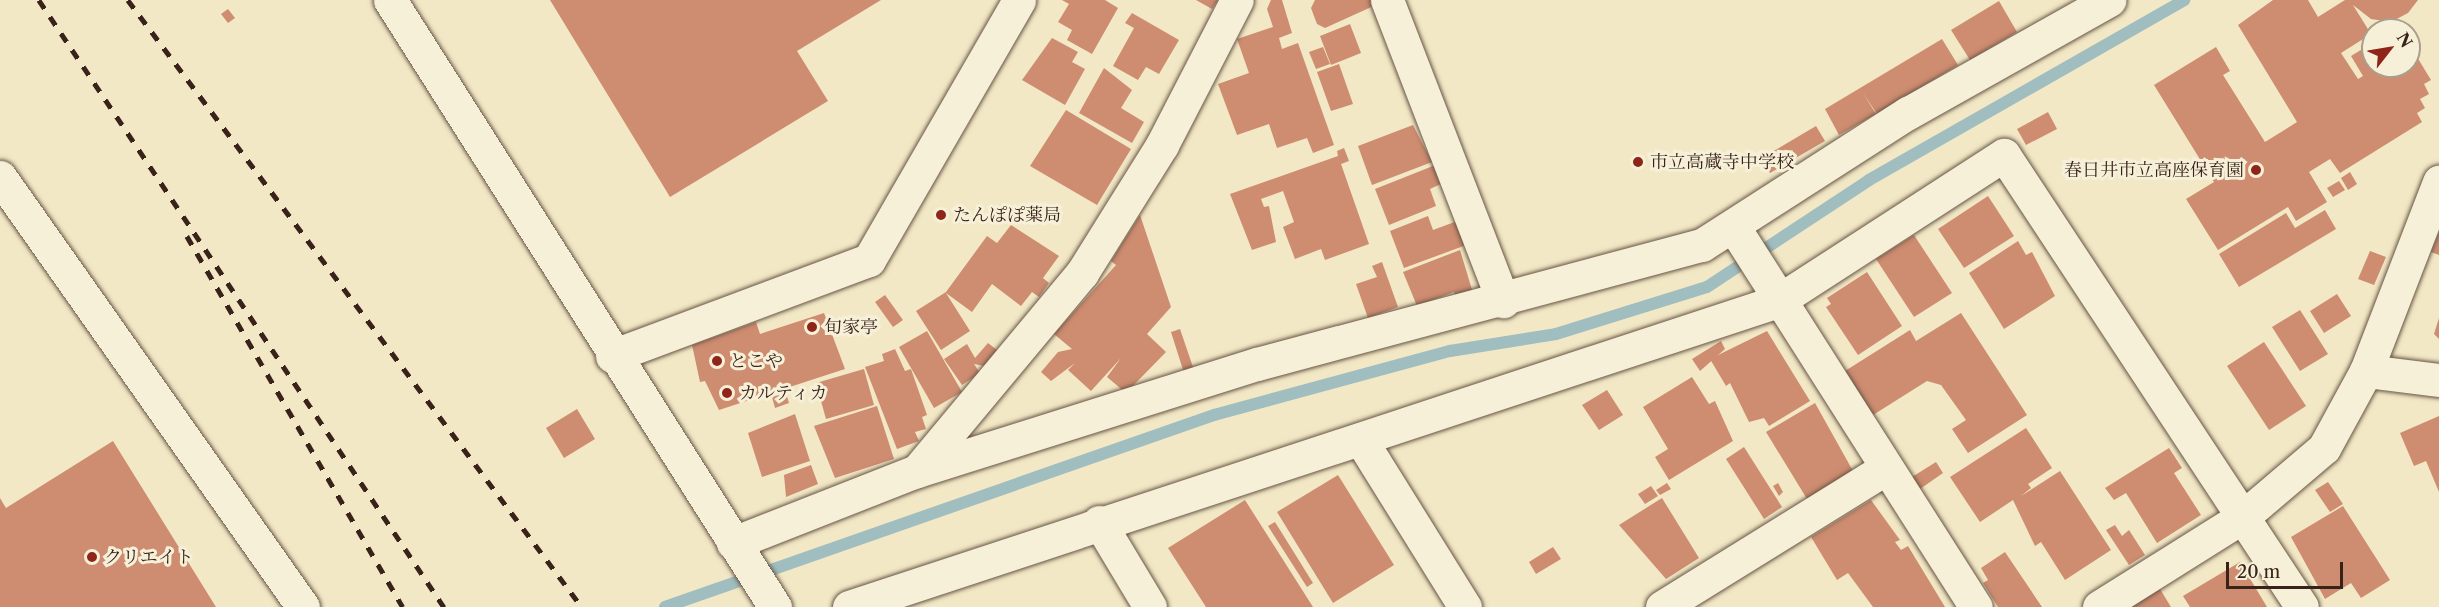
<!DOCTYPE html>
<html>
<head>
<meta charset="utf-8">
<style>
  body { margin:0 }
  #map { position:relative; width:2439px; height:607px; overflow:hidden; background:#f2e8c5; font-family:"Libre Caslon Text","Noto Serif JP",serif }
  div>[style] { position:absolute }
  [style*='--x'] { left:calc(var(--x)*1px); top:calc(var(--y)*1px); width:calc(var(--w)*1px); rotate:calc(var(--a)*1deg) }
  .stream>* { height:12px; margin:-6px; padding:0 6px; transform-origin:6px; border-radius:6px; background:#a0bdbf }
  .building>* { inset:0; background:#ce8c70 }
  .roads { filter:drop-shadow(0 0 2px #675445) drop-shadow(0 0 2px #675445) }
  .street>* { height:33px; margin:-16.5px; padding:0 16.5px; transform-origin:16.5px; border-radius:16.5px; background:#f7f0d9 }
  .secondary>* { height:33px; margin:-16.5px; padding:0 16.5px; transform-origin:16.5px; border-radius:16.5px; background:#f7f0d9 }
  .rail>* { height:4.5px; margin-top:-2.25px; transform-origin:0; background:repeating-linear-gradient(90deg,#39221a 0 10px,transparent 0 20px) }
  .dots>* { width:16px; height:16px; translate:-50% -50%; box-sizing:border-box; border:3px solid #f7f0d9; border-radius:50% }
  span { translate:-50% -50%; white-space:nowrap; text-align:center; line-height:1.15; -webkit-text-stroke:6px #f7f0d9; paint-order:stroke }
  .poi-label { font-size:18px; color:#39221a }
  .left { translate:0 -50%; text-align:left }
  .right { translate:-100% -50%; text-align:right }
  .north { position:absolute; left:2361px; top:18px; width:60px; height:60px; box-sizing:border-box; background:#f7f0d9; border:2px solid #ab9e8d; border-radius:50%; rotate:59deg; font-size:16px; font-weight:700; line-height:24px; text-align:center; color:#39221a }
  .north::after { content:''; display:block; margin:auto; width:21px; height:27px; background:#8f2418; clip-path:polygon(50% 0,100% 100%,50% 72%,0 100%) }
  .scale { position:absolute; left:2226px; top:562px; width:117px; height:27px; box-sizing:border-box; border:3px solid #39221a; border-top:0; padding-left:8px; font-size:18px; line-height:21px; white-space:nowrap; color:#39221a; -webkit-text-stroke:4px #f7f0d9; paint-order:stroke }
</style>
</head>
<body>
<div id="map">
  <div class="stream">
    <div style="--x:665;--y:607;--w:582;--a:-19.28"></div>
    <div style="--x:1214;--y:415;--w:245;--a:-15.2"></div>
    <div style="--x:1450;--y:351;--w:107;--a:-9.1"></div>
    <div style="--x:1556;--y:334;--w:158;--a:-17.3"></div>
    <div style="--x:1707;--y:287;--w:194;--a:-33.4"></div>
    <div style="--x:1869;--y:180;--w:363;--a:-29.7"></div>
  </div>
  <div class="building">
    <div style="clip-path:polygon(550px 0,881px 0,797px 51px,828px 101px,670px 197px)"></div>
    <div style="clip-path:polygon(1062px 0,1105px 0,1118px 8px,1092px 54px,1067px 40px,1072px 30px,1058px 22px,1069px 4px)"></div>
    <div style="clip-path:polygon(1196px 0,1218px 0,1212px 9px)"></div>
    <div style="clip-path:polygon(1271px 0,1282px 0,1292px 33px,1279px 38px,1282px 49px,1298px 43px,1334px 145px,1313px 153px,1307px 138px,1277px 148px,1269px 124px,1237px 135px,1218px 84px,1249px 73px,1237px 39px,1273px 27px,1267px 9px)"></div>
    <div style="clip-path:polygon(1315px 0,1377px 0,1378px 4px,1325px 28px,1317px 24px,1311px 8px)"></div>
    <div style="clip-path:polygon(2273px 0,2308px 0,2318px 17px,2345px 0,2418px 0,2408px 13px,2391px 22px,2371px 19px,2353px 5px,2371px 34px,2341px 53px,2358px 79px,2363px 76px,2351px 56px,2369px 45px,2373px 66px,2409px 66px,2411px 47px,2431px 80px,2424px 84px,2429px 94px,2420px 99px,2425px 108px,2417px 113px,2422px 122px,2340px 173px,2330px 159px,2309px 172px,2327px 202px,2296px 221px,2288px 207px,2218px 250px,2186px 199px,2214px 182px,2154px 85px,2216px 47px,2230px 71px,2223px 75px,2265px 142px,2297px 122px,2238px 25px)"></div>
    <div style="clip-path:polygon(1999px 1px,2017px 32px,1970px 60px,1951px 30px)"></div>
    <div style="clip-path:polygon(228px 9px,235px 18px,228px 23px,221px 14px)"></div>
    <div style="clip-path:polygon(1132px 13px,1179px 40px,1159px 74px,1146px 67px,1138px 80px,1113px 66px,1134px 28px,1125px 23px)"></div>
    <div style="clip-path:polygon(1350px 24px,1361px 53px,1331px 65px,1320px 36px)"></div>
    <div style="clip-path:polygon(1052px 38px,1078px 52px,1072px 62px,1085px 69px,1065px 105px,1022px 80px)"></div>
    <div style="clip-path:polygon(1942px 39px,1958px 65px,1877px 114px,1863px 93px,1876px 114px,1839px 135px,1825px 109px)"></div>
    <div style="clip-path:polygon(1323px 47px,1330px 64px,1316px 69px,1309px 52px)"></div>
    <div style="clip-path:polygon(1339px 64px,1353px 104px,1331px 111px,1317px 72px)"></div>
    <div style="clip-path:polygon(1104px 68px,1132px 90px,1121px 108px,1144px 122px,1132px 143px,1079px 113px)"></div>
    <div style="clip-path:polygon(1066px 110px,1131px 149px,1097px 205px,1030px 166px)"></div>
    <div style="clip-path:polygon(2048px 112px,2057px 129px,2026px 145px,2017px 129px)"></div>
    <div style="clip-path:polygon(1413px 125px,1432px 162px,1372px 185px,1358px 146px)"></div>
    <div style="clip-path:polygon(1816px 126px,1825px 141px,1770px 173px,1762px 158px)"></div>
    <div style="clip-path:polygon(1344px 148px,1349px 161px,1341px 164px,1369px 244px,1325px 260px,1321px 249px,1295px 259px,1283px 227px,1294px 222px,1283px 191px,1261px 199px,1264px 207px,1269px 206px,1276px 242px,1252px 250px,1230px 194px,1338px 156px,1337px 151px)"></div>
    <div style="clip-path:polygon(1438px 164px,1445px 182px,1430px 189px,1436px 206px,1389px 225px,1375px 189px)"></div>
    <div style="clip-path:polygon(2350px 172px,2357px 184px,2348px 190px,2341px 178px)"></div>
    <div style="clip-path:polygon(2339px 181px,2345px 190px,2333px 197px,2327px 188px)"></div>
    <div style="clip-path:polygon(1988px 196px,2014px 236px,1964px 268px,1938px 229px)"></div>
    <div style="clip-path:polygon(2325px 210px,2336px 229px,2239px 287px,2219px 254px,2286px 213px,2295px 228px)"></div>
    <div style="clip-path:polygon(1140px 215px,1171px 307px,1147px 334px,1166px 352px,1126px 393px,1107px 377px,1121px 358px,1091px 391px,1068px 370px,1075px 363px,1051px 381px,1041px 372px,1058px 352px,1072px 349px,1054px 334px,1116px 265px,1111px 261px)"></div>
    <div style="clip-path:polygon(1428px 216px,1433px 230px,1460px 220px,1469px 244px,1404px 268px,1390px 231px)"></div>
    <div style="clip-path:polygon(1011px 225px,1059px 256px,1043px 278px,1049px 283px,1039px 297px,1032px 292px,1021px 306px,992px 284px,972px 312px,946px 293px,970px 331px,941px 350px,916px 311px,946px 292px,987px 236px,997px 243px)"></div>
    <div style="clip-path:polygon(2439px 232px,2439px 255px,2431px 252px)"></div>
    <div style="clip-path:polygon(1914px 235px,1952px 293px,1914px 317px,1876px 259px)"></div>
    <div style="clip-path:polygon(2018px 241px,2026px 255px,2032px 252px,2055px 296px,2004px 329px,1969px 273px)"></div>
    <div style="clip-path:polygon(1460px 250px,1473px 293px,1456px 297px,1454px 292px,1417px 306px,1403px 272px)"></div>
    <div style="clip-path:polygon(2370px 251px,2386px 257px,2374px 285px,2358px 279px)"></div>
    <div style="clip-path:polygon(1382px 262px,1398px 307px,1368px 318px,1356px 284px,1377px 277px,1372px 266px)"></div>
    <div style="clip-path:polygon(1867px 272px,1902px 326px,1858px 355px,1826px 307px,1831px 304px,1827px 298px)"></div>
    <div style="clip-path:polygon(2337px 294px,2351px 316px,2324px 333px,2310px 311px)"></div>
    <div style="clip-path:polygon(885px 295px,903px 320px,893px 327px,875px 302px)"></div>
    <div style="clip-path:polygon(2300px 310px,2328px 354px,2300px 371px,2272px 327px)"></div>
    <div style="clip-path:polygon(824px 313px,845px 369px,719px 410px,705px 381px,700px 382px,692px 345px,756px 322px,760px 334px)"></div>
    <div style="clip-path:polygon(1961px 313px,2027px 415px,1968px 453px,1952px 429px,1966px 420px,1941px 385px,1927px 381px,1873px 415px,1845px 371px,1910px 330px,1916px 341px)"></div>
    <div style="clip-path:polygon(2439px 318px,2439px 339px,2434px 334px)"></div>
    <div style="clip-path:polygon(1180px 329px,1194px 370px,1184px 373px,1171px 332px)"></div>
    <div style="clip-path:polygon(927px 331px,962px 392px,934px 408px,899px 347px)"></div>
    <div style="clip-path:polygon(1767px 331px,1810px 401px,1769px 426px,1764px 418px,1749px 422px,1730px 383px,1726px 386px,1710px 359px)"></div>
    <div style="clip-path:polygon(1721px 341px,1725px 349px,1700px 371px,1692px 359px)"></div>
    <div style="clip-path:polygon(2264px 342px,2306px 406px,2269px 430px,2227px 366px)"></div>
    <div style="clip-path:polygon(988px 343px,997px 350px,985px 366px,974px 364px,980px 373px,962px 385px,944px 359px,967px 344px,975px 358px)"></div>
    <div style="clip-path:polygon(895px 349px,905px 371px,911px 369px,927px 415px,922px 417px,926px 429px,915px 432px,919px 441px,897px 449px,865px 367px,884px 361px,882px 354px)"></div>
    <div style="clip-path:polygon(864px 369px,874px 405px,826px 419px,816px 383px)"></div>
    <div style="clip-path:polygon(1692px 377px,1709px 404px,1715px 401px,1733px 441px,1669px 480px,1655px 457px,1668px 449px,1643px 407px)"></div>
    <div style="clip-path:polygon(1607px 390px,1623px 415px,1599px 430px,1582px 405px)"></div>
    <div style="clip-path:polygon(786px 393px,789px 403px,775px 408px,772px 397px)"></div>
    <div style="clip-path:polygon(1815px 403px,1853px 471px,1807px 499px,1766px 432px)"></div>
    <div style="clip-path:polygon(877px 406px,894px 459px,835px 478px,814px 426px)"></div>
    <div style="clip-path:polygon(577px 409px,595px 439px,564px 458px,546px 428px)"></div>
    <div style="clip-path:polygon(795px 414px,810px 461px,762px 477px,748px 433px)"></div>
    <div style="clip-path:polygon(2439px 416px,2439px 492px,2426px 461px,2414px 466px,2400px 433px)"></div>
    <div style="clip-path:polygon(2026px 428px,2052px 468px,2028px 484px,2031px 488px,2021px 496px,2060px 471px,2111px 550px,2065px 580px,2041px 542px,2035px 546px,2013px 500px,1980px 522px,1950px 477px)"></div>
    <div style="clip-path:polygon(113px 441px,216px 607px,0 607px,0 498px,6px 508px)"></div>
    <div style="clip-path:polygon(1744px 447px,1782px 507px,1764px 519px,1726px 459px)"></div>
    <div style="clip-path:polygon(2169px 448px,2182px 468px,2174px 473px,2201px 515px,2157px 543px,2126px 493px,2114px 500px,2105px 488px)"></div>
    <div style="clip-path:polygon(1936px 462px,1943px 473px,1920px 489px,1912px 477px)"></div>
    <div style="clip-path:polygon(811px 465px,818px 484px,786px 497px,784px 475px)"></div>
    <div style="clip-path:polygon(1338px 475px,1394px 565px,1333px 603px,1277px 512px)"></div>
    <div style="clip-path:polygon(2328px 482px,2343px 504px,2330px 512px,2315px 490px)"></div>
    <div style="clip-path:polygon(1667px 483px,1671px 489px,1660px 495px,1656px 490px)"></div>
    <div style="clip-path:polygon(1778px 483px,1783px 492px,1779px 496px,1773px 486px)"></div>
    <div style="clip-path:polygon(1651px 486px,1658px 496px,1645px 504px,1638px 494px)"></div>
    <div style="clip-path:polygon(1662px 498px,1699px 558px,1666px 579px,1619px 525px)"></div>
    <div style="clip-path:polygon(1245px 500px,1313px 607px,1206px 607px,1168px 548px)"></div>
    <div style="clip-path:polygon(1871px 500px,1900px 540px,1895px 542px,1901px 550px,1908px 546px,1945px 607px,1873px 607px,1848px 573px,1837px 580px,1811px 537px)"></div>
    <div style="clip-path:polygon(2343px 506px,2390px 580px,2361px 598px,2351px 583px,2325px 599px,2291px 537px)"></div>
    <div style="clip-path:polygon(1275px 522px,1313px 583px,1307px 587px,1268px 526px)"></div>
    <div style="clip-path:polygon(2115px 525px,2122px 536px,2129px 530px,2145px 555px,2129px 565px,2106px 530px)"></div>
    <div style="clip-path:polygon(1553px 547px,1561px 559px,1536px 574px,1529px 562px)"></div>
    <div style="clip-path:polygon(2005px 552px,2042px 607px,1998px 607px,1983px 583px,1988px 580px,1981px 568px)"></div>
    <div style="clip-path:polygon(2240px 562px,2267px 607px,2190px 607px,2183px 596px)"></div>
    <div style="clip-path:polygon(2160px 589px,2171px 607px,2132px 607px)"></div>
  </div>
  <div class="roads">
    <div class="street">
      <div style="--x:1387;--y:0;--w:323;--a:68.9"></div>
      <div style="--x:0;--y:177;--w:526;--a:54.83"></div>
      <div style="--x:1735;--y:229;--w:448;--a:57.5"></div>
      <div style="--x:612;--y:356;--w:274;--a:-20.5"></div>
      <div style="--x:869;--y:260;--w:300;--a:-60"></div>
      <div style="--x:2366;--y:371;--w:74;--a:7"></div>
      <div style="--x:1361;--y:440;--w:197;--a:58.1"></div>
      <div style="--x:917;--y:471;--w:258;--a:-50.2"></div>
      <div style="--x:1082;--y:273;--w:151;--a:-58"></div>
      <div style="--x:1162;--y:145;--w:163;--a:-62.7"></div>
      <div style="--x:1099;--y:522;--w:99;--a:59"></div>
      <div style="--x:733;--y:543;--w:198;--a:-21.4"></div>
      <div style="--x:917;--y:471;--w:356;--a:-17.5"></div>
      <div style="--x:1257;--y:364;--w:461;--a:-15"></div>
      <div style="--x:1702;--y:245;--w:245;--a:-32.7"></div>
      <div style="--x:1908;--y:113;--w:231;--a:-29.3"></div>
      <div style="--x:849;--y:607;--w:978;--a:-18.23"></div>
      <div style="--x:1778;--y:301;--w:269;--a:-32.9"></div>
      <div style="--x:2004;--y:155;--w:541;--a:56.6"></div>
      <div style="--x:1662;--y:607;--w:264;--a:-31.8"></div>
      <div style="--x:2099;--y:607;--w:171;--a:-32.1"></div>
      <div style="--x:2244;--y:516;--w:105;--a:-40.4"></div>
      <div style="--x:2324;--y:448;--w:88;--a:-61.4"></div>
      <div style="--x:2366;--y:371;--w:203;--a:-68.9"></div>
    </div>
    <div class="secondary">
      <div style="--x:390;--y:0;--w:719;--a:57.61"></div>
    </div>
  </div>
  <div class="rail">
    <div style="--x:39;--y:0;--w:730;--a:56.29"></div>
    <div style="--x:128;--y:0;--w:758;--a:53.21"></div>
    <div style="--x:187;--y:236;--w:429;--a:59.8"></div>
  </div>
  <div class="dots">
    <div style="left:1638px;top:162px;background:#8f2418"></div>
    <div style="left:2256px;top:170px;background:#8f2418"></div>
    <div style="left:941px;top:215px;background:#8f2418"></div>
    <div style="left:812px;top:327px;background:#8f2418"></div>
    <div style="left:717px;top:361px;background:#8f2418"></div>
    <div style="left:727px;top:393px;background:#8f2418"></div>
    <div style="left:92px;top:557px;background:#8f2418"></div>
  </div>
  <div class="poi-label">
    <span class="left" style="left:1650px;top:162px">市立高蔵寺中学校</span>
    <span class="right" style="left:2244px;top:170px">春日井市立高座保育園</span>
    <span class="left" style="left:953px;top:215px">たんぽぽ薬局</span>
    <span class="left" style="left:824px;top:327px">旬家亭</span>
    <span class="left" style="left:729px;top:361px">とこや</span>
    <span class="left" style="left:739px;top:393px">カルティカ</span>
    <span class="left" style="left:104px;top:557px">クリエイト</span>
  </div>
  <div class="north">N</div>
  <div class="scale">20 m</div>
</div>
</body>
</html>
